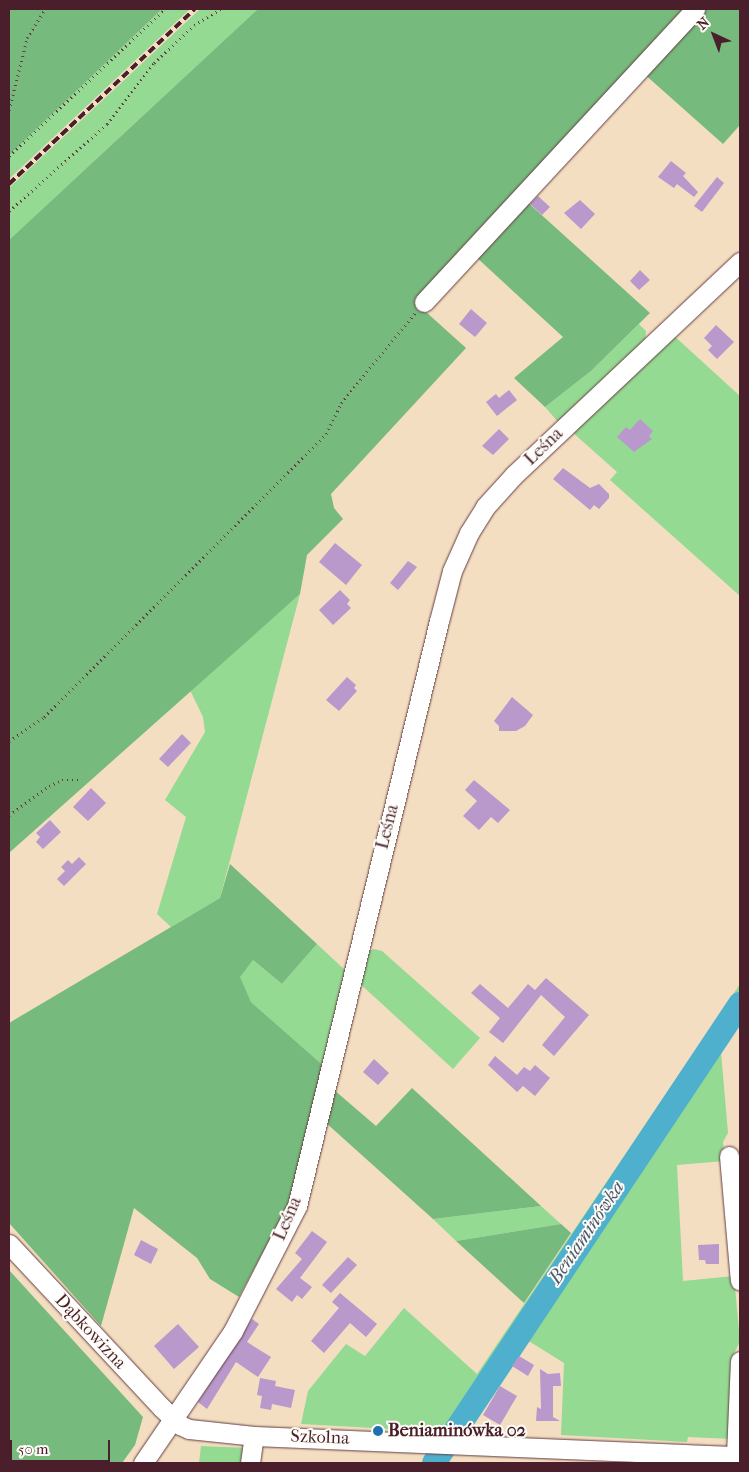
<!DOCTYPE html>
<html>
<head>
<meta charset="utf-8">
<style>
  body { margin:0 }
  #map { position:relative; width:749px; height:1472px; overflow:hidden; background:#f4dec1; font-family:"IM FELL French Canon",serif }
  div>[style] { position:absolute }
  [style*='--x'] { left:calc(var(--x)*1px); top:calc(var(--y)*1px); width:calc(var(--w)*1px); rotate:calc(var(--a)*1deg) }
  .green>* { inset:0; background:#94da93 }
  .forest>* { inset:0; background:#77ba7d }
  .river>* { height:24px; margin:-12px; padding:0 12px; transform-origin:12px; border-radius:12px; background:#4fb0ce }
  .building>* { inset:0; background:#b998cc }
  .path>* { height:2.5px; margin-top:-1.25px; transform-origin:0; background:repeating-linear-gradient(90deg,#643c42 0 1px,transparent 0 5px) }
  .roads { filter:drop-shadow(0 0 1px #643c42) drop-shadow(0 0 1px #643c42) }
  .minor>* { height:19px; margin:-9.5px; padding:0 9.5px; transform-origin:9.5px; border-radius:9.5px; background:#fff }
  .rail>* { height:4px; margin-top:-2px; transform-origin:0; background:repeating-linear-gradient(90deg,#4a1f2b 0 8px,transparent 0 12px) }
  .dots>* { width:14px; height:14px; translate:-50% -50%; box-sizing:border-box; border:2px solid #fdfcf7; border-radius:50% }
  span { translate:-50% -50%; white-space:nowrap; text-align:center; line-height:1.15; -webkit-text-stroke:4px #fdfcf7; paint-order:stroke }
  .street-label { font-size:18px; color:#4a1f2b }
  .poi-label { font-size:18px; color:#4a1f2b; font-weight:700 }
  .left { translate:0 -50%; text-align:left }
  .water-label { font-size:19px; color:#4c596c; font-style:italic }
  .frame { position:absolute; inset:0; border:10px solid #4a1f2b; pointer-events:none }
  .north { position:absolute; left:689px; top:10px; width:50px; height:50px; -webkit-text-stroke:4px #fdfcf7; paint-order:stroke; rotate:317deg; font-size:14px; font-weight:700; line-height:20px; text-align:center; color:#4a1f2b }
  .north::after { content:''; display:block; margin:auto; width:18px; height:22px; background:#4a1f2b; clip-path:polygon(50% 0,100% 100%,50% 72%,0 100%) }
  .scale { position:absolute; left:10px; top:1440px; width:100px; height:22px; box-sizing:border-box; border:2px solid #4a1f2b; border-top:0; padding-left:6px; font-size:15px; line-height:18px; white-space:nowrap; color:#4a1f2b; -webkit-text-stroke:4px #fdfcf7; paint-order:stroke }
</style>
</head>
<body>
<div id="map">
  <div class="green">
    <div style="clip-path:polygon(162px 9px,190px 9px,9px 179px,9px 154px)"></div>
    <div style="clip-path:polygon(200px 9px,258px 9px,9px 240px,9px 188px)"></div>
    <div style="clip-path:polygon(639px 324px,646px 331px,645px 343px,559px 423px,545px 407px,591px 371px)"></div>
    <div style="clip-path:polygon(672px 334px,740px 396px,740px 596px,610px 480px,617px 472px,571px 431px)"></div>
    <div style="clip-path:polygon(300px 594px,220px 898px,171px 927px,157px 914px,186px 817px,165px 800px,205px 732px,203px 717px,190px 690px)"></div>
    <div style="clip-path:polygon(317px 944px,346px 971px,325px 1067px,251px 1002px,239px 977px,253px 960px,282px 984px)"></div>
    <div style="clip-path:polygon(374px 949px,382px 951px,480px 1038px,453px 1069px,357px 981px,366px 952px)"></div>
    <div style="clip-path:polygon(740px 984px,740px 1022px,721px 1052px,728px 1133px,723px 1142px,725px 1161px,677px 1165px,683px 1281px,734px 1276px,740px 1342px,734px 1353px,732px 1439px,688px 1437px,687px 1442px,561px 1435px,564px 1363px,527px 1340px,463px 1433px,301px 1424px,308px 1391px,346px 1344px,365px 1356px,404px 1308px,477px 1374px)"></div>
    <div style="clip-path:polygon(541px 1206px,561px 1224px,456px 1241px,433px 1219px)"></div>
    <div style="clip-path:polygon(201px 1446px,248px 1448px,246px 1463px,199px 1463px)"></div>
  </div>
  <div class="forest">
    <div style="clip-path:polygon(9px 9px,162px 9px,9px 155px)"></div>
    <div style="clip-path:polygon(258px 9px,687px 9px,415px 302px,466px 348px,331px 494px,334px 508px,343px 519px,307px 555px,300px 594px,9px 853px,9px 240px)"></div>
    <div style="clip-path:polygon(700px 9px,740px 9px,740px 125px,723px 144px,642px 72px)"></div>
    <div style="clip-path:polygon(525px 200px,650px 313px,591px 371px,545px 407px,514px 378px,563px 337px,475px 256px)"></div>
    <div style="clip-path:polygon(230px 864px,317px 944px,282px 984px,253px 960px,240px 977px,251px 1002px,325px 1067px,291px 1199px,239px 1297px,210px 1279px,197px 1258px,134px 1208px,101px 1326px,9px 1223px,9px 1023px,220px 898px)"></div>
    <div style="clip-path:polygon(412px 1088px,541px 1206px,433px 1219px,325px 1122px,333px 1089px,376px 1126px)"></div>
    <div style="clip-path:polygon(561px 1224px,571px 1233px,524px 1303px,456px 1241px)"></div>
    <div style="clip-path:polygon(9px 1270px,143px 1417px,135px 1445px,122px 1463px,9px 1463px)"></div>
  </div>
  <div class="river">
    <div style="--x:434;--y:1463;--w:552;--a:-56.31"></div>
  </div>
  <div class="building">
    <div style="clip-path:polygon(671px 161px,686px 173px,683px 176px,698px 192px,694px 197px,677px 184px,674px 188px,658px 177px)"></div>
    <div style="clip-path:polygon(717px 177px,724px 183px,702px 212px,694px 206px)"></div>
    <div style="clip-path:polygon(538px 196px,550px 207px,542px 215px,530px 204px)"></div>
    <div style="clip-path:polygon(580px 200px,595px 214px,581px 229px,564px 213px)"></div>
    <div style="clip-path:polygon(640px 270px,650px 280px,639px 290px,630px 281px)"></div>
    <div style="clip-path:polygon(471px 309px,487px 323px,475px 337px,459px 324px)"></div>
    <div style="clip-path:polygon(716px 325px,734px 342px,717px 359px,708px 350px,712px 346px,704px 338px)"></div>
    <div style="clip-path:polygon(509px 390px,517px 400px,497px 416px,486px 402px,496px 394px,499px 398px)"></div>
    <div style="clip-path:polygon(640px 419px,653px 431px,649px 436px,652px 439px,634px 452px,617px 437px,626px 427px,630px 430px)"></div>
    <div style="clip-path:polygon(499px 429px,509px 439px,493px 455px,482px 446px)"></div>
    <div style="clip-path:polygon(563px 468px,590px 488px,599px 484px,609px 494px,609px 498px,599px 509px,594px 505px,590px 510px,553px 479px)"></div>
    <div style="clip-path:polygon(335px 543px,362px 565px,346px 585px,319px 562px)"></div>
    <div style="clip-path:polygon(408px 561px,417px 567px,398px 590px,390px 583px)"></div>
    <div style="clip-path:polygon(340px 590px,350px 600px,347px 604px,351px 608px,333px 625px,319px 610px)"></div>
    <div style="clip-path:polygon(347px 677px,356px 685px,354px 688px,357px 691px,339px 711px,326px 700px)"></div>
    <div style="clip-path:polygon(512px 697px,533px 715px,525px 726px,516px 731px,499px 731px,499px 726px,494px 721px)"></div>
    <div style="clip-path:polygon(182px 734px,191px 743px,168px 767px,159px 759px)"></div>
    <div style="clip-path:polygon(474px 780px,510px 810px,498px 823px,491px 817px,479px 830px,463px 816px,477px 801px,465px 790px)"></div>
    <div style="clip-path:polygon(91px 788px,106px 803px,88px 821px,73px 807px)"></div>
    <div style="clip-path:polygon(50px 820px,61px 832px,43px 849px,36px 842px,40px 837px,36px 833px)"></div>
    <div style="clip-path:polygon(79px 857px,86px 864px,64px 886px,57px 879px,65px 871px,61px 867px,68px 860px,72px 864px)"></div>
    <div style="clip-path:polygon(546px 978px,589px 1015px,554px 1056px,542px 1045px,565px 1017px,541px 995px,503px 1043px,489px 1032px,500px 1018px,471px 993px,480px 984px,508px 1008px,528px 984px,535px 990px)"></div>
    <div style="clip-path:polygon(495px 1056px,517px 1075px,524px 1067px,530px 1071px,535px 1065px,550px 1078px,535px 1096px,523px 1086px,517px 1092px,488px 1065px)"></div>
    <div style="clip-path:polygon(374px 1059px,389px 1073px,378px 1085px,363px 1072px)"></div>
    <div style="clip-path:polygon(312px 1231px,327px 1242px,300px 1278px,312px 1287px,302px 1299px,297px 1295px,292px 1302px,276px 1289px,302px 1259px,295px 1253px)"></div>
    <div style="clip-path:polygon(141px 1240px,158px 1249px,151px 1264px,134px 1255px)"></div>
    <div style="clip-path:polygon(719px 1244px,719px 1264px,706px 1264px,705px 1260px,699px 1260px,698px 1245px)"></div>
    <div style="clip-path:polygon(348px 1257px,357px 1265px,331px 1293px,322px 1285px)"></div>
    <div style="clip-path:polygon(340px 1293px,377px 1324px,366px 1337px,350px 1323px,324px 1353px,311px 1341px,339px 1308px,332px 1302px)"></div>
    <div style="clip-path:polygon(252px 1319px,259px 1324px,247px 1342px,271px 1357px,258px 1377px,236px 1362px,207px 1409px,198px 1402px)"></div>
    <div style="clip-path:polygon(178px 1324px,199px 1347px,174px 1369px,154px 1346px)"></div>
    <div style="clip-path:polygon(519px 1356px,534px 1365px,528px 1376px,512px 1366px)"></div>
    <div style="clip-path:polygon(540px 1369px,548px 1374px,560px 1373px,561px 1386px,553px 1386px,553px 1417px,560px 1421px,536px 1421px,537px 1407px,541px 1409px)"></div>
    <div style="clip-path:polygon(260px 1378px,276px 1381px,275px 1386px,295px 1390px,291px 1408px,272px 1404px,271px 1410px,260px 1408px,262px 1396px,257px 1395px)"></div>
    <div style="clip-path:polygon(500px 1386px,517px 1396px,500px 1425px,483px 1415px)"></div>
  </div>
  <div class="path">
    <div style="--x:9;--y:110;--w:74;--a:-76"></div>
    <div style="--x:27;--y:38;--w:34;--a:-58"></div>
    <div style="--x:9;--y:156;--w:214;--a:-43.3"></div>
    <div style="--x:9;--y:211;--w:131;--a:-41.6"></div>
    <div style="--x:107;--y:124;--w:77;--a:-52.4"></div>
    <div style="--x:154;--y:63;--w:55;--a:-43.5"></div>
    <div style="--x:194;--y:25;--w:31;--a:-31"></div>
    <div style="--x:9;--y:741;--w:42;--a:-34.4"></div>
    <div style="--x:44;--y:717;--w:400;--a:-45.1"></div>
    <div style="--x:326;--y:434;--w:34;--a:-64"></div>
    <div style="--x:341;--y:403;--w:117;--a:-50.6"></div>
    <div style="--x:9;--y:815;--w:49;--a:-35.9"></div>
    <div style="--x:49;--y:786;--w:14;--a:-25"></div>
    <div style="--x:62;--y:780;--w:19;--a:0"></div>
    <div style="--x:9;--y:840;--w:4;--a:45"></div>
  </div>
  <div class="roads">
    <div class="minor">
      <div style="--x:424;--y:302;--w:399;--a:-47.2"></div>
      <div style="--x:729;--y:1156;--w:125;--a:85"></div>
      <div style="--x:9;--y:1244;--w:224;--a:47"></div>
      <div style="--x:162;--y:1408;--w:25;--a:43"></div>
      <div style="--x:180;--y:1425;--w:10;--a:24"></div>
      <div style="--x:189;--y:1429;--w:65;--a:6.1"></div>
      <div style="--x:254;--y:1436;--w:486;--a:2.4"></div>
      <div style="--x:736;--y:1455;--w:94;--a:-87.6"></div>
      <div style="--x:143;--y:1463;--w:160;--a:-55.7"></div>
      <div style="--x:233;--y:1331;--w:140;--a:-62.9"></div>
      <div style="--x:297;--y:1206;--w:602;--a:-76.36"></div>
      <div style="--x:439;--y:621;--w:52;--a:-75.4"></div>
      <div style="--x:452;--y:571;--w:42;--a:-65.9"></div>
      <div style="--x:469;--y:533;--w:31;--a:-58"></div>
      <div style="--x:485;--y:507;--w:43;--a:-47.8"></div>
      <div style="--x:514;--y:475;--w:311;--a:-43.3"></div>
      <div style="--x:250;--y:1463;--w:27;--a:-82"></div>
    </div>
  </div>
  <div class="rail">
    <div style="--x:9;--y:184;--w:255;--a:-43.3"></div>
  </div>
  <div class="dots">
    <div style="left:378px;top:1431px;background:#1f6fb2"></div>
  </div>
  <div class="street-label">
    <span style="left:544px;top:447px;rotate:-44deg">Leśna</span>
    <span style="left:388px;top:827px;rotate:-76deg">Leśna</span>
    <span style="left:288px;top:1219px;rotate:-67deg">Leśna</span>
    <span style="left:90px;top:1332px;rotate:47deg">Dąbkowizna</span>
    <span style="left:320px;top:1438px;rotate:2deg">Szkolna</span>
  </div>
  <div class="poi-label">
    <span class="left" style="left:388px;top:1431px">Beniaminówka 02</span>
  </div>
  <div class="water-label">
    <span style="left:587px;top:1233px;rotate:-56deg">Beniaminówka</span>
  </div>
  <div class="frame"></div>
  <div class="north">N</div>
  <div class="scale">50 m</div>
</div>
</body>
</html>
